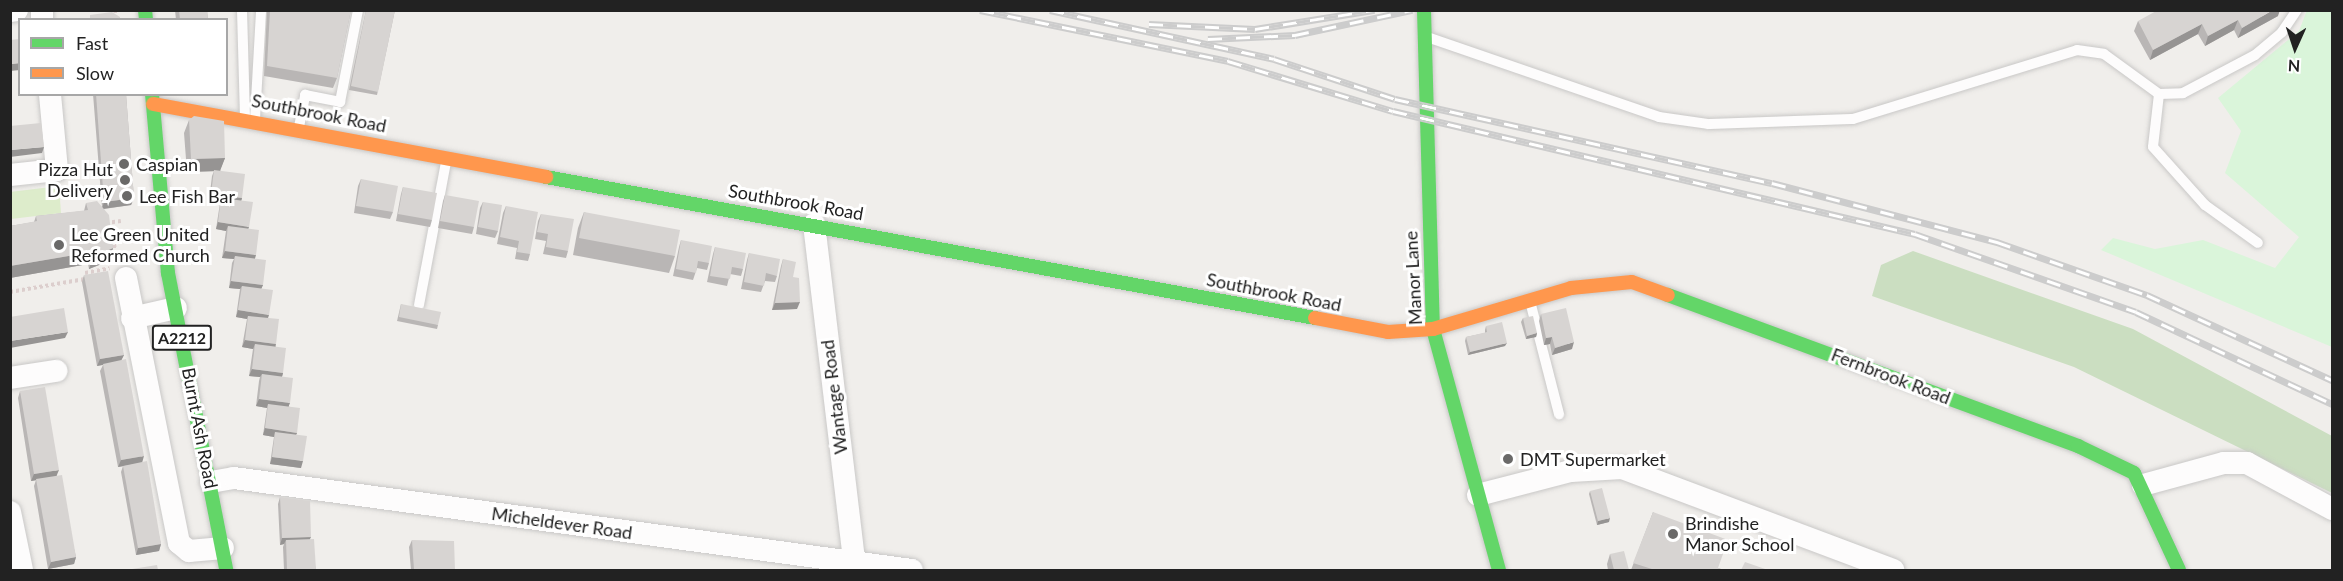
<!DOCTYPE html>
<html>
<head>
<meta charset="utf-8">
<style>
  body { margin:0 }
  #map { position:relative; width:2343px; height:581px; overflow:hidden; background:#f0eeeb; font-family:Lato,sans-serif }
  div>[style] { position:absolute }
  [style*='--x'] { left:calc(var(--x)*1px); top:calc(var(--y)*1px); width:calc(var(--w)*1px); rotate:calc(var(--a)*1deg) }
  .grass>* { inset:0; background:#ddeccb }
  .forest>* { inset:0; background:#cbdec1 }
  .park>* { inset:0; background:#daf5da }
  .path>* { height:4px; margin-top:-2px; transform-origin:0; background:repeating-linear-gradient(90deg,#dccecd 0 3px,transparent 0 6px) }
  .roads { filter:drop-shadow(0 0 2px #c9c8c7) drop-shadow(0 0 2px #c9c8c7) }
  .lane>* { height:10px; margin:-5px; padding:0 5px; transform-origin:5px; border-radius:5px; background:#fdfcfc }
  .street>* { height:22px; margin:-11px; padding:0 11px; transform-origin:11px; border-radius:11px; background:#fdfcfc }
  .fast>* { height:14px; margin:-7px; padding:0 7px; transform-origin:7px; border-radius:7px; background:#63d668 }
  .slow>* { height:14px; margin:-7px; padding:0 7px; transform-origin:7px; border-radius:7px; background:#ff974d }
  .rail>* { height:7px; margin-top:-3.5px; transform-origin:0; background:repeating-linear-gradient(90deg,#fff 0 14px,#ccc 0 28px); box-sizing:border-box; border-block:2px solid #ccc }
  .wall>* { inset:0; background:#b9b6b5 }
  .shaded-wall>* { inset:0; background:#969493 }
  .building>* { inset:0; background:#d7d4d2 }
  .dots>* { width:16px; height:16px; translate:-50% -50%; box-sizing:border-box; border:3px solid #fff; border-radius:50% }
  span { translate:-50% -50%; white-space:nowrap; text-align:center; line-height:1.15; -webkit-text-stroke:6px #fff; paint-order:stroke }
  .shield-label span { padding:2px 4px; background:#fff; border:2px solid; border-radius:4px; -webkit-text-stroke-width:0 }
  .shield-label { font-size:16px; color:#222; font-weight:700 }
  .street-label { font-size:18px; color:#222 }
  .poi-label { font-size:18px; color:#222 }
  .left { translate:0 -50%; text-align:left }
  .right { translate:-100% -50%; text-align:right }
  .frame { position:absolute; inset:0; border:12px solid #222; pointer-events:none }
  .legend { position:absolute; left:18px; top:18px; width:210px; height:78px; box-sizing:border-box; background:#fff; border:2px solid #a7a7a7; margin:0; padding:8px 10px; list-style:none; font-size:18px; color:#222 }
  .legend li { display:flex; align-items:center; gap:12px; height:30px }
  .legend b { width:30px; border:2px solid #a7a7a7 }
  .north { position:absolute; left:2265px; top:18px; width:60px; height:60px; -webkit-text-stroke:4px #fff; paint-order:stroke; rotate:183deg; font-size:16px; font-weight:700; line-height:24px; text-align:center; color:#222 }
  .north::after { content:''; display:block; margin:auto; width:21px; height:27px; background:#222; clip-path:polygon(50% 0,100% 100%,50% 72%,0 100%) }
</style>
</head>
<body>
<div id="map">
  <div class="grass">
    <div style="clip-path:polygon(59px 186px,61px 213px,11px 219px,10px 192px)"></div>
  </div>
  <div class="forest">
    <div style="clip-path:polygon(1913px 251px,2133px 329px,2332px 436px,2332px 493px,2074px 367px,1872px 296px,1881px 265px)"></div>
  </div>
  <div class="park">
    <div style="clip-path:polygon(2307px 10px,2332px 11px,2332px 347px,2101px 250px,2113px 238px,2155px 249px,2203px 240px,2275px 268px,2299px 237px,2225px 173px,2241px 131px,2218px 98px,2299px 31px)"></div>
  </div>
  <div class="path">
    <div style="--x:115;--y:10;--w:4;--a:76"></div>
    <div style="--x:106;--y:223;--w:15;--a:-8"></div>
    <div style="--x:111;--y:227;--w:35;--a:80"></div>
    <div style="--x:85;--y:273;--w:25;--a:-11"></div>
    <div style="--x:10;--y:292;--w:76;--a:-9.8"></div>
  </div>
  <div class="roads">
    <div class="lane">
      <div style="--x:242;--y:10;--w:107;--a:88.4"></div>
      <div style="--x:1427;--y:37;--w:245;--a:19"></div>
      <div style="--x:1659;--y:117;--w:49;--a:8.1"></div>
      <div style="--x:1708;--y:124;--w:145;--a:-2"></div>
      <div style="--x:1853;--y:119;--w:234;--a:-17.1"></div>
      <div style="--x:2077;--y:50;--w:27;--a:8"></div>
      <div style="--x:2104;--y:54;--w:68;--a:36"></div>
      <div style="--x:2159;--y:94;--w:24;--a:-2"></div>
      <div style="--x:2183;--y:93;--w:81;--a:-27.8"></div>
      <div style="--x:2255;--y:55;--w:35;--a:-40"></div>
      <div style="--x:2282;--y:32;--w:27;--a:-56"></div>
      <div style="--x:2159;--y:94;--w:53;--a:96.5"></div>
      <div style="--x:2153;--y:147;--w:78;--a:48.1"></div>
      <div style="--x:2205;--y:205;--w:65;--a:35.6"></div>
      <div style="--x:255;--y:119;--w:109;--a:-86.8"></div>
      <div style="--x:299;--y:127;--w:33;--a:-79"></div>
      <div style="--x:305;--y:95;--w:36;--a:11"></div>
      <div style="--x:340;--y:102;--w:94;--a:-78.9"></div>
      <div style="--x:1530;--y:301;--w:117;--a:75.6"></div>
      <div style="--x:419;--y:305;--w:146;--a:-79.3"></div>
    </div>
    <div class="street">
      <div style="--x:42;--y:10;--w:10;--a:90"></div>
      <div style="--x:10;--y:11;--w:7;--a:-8"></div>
      <div style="--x:10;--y:175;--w:47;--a:-6.1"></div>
      <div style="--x:57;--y:170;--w:76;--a:-95.3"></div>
      <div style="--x:814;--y:224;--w:348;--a:83.2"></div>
      <div style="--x:126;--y:278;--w:270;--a:78.7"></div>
      <div style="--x:179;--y:543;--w:13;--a:39"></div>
      <div style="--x:189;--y:551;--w:34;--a:-5"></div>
      <div style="--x:132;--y:318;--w:45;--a:-12.8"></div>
      <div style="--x:10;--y:378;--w:47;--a:-8.7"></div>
      <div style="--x:211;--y:482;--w:23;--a:-10"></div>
      <div style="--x:234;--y:478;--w:684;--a:7.73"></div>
      <div style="--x:2143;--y:485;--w:84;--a:-15.2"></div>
      <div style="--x:2224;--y:463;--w:23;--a:0"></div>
      <div style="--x:2247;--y:463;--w:97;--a:28.4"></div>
      <div style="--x:1478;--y:495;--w:96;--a:-14.5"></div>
      <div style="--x:1571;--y:471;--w:51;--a:-3.4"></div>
      <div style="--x:1622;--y:468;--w:290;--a:20.6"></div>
      <div style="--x:10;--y:512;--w:59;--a:78.3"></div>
    </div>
    <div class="fast">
      <div style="--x:145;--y:10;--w:10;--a:84"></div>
      <div style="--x:1424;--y:10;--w:319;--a:88.4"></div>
      <div style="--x:1433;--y:329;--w:250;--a:74.7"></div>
      <div style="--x:152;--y:94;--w:180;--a:84.9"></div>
      <div style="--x:168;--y:273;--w:303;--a:78.9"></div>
      <div style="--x:546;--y:177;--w:782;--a:10.39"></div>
      <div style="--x:1668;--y:295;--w:437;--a:20.2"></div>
      <div style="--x:2078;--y:446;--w:62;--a:25.7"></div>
      <div style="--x:2134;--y:473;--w:107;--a:65.1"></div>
    </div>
    <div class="slow">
      <div style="--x:153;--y:104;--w:400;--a:10.5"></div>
      <div style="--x:1315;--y:318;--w:74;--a:10.9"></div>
      <div style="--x:1388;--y:332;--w:45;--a:-3.8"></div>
      <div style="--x:1433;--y:329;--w:144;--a:-16.5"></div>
      <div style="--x:1571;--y:288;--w:61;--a:-5.6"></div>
      <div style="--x:1632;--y:282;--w:38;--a:20"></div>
    </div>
  </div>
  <div class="rail">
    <div style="--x:980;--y:10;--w:253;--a:11.6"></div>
    <div style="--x:1228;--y:61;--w:172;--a:16.9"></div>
    <div style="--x:1393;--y:111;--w:536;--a:13.26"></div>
    <div style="--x:1915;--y:234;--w:234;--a:19.4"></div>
    <div style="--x:2136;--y:312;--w:217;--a:25.1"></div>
    <div style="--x:1050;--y:10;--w:229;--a:12.3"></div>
    <div style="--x:1274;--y:59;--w:127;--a:18.3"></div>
    <div style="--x:1395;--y:99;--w:386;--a:12.6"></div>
    <div style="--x:1772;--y:183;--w:233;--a:14.7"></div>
    <div style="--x:1997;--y:242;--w:159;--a:19.5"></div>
    <div style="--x:2147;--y:295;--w:204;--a:24.7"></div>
    <div style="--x:1149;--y:24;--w:106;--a:2.7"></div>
    <div style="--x:1255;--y:29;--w:121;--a:-9.1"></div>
    <div style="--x:1208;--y:39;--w:87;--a:-2.6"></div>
    <div style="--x:1295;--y:35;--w:120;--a:-12.1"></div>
  </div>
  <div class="wall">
    <div style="clip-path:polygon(175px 10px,207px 10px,208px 20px,176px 20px)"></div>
    <div style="clip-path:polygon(267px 10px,351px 10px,337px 78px,333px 88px,264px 76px)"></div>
    <div style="clip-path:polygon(366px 10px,395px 10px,377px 95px,349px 90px)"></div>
    <div style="clip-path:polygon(2278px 16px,2238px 38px,2234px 30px,2205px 46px,2198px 34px,2150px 60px,2134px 31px,2138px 21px)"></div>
    <div style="clip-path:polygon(93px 94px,126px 94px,134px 198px,131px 205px,104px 209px,113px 248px,109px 261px,89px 269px,88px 264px,10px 278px,10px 226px,34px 222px,36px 216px,84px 211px,86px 203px,102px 207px)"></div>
    <div style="clip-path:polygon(189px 120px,225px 158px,220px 170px,242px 198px,241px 201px,255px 259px,263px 285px,261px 288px,268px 318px,283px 373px,282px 377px,289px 406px,297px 433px,296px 435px,301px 468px,270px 464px,274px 437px,263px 435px,267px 408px,256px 406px,259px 381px,260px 377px,249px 376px,253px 349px,242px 347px,247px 319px,236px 317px,240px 289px,229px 288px,232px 263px,234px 259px,222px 258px,226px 231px,216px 229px,220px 203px,209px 201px,212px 176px,214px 171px,187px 172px,184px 133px)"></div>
    <div style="clip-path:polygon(361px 179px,393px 212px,390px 219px,354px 213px,358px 186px)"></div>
    <div style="clip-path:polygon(403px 187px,432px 220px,430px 227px,396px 221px,401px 194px)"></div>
    <div style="clip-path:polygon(445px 195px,474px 227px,472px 234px,438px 228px,443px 201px)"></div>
    <div style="clip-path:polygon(483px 202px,498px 231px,495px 238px,476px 234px,480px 208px)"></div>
    <div style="clip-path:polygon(506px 206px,530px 254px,528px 261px,515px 259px,517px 248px,497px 244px,503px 213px)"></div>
    <div style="clip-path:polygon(584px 212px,675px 256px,669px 273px,573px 255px,578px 228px)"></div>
    <div style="clip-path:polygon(541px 214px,568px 251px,566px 258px,543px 254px,546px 241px,535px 239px,538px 221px)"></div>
    <div style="clip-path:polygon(681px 240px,709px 263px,707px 270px,697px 268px,693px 280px,673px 276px,679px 247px)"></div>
    <div style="clip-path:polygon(715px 247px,743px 269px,741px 276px,730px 274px,727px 286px,707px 282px,713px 254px)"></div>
    <div style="clip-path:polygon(749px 253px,777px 276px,775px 282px,765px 281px,761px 292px,741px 289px,747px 260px)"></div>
    <div style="clip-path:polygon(783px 259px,793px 277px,797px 309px,772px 310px,781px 266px)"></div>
    <div style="clip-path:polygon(84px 275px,124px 355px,121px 360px,142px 462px,161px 544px,159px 551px,136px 555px,121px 472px,123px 466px,118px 467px,100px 371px,103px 365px,97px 366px,82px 282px)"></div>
    <div style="clip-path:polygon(401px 304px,438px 325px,437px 329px,397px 321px)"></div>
    <div style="clip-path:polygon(1541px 314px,1572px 349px,1552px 355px,1550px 344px,1544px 345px,1539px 321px)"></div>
    <div style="clip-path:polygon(1523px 318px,1537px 333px,1536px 337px,1526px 339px,1521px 322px)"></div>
    <div style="clip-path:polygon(1486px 326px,1505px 346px,1468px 355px,1465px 341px,1466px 337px,1485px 333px,1485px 330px)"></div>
    <div style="clip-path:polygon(20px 391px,57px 476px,76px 557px,74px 564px,48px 569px,34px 486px,36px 480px,31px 481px,18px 398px)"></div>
    <div style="clip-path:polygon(1590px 491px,1609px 522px,1597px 525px,1589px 494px)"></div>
    <div style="clip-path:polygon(280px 497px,310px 539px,316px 570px,284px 570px,283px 547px,284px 544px,280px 545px,278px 504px)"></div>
    <div style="clip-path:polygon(1653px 512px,1718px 568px,1724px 570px,1631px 570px)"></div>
    <div style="clip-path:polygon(412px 540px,455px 570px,411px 570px,409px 547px)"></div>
    <div style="clip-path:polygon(1610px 554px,1629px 570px,1608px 570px,1607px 564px)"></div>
  </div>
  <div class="shaded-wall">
    <div style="clip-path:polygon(2273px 10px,2280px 10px,2278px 16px,2238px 38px,2242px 28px)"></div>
    <div style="clip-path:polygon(2238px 20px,2234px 30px,2205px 46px,2208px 36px)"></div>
    <div style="clip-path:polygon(2202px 24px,2198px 34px,2150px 60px,2153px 50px)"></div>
    <div style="clip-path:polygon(20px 63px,20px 70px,10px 71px,10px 64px)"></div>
    <div style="clip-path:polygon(44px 147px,42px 153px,10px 157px,10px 150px)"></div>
    <div style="clip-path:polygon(225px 158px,220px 171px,187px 172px,191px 159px)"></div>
    <div style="clip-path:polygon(211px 194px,242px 198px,240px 205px,221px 198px,220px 203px,209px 201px)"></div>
    <div style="clip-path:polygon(134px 198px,131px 205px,102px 209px,104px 202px)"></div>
    <div style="clip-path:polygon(218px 222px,249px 227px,247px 233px,228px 226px,226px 231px,216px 229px)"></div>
    <div style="clip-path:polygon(113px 248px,109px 261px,89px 269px,93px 257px)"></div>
    <div style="clip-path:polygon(225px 251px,256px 255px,254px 262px,235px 256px,234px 259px,222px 258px)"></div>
    <div style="clip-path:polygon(92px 252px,88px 264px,10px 278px,10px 266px)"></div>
    <div style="clip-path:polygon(231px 281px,263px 285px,260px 292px,242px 286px,240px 289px,229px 288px)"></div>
    <div style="clip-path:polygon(800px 302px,797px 309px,772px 310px,775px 303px)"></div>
    <div style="clip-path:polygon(238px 310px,269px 315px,267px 321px,248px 316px,247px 319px,236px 317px)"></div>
    <div style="clip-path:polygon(68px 332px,65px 338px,10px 348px,10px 341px)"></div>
    <div style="clip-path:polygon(1537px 333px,1536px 337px,1526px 339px,1527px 336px)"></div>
    <div style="clip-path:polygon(1552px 337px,1550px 344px,1544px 345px,1546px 338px)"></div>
    <div style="clip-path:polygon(245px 340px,276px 344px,274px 351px,255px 344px,253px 349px,242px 347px)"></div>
    <div style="clip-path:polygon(1574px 342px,1572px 349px,1552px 355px,1555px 348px)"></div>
    <div style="clip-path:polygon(1507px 343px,1505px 346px,1468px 355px,1470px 352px)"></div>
    <div style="clip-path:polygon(124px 355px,121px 361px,97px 366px,100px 359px)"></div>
    <div style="clip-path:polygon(252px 369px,283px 373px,281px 380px,262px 374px,260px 377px,249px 376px)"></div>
    <div style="clip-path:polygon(259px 399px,290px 403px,287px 410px,268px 404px,267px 408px,256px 406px)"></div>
    <div style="clip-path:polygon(265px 428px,297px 433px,294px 439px,275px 432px,274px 437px,263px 435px)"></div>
    <div style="clip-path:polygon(144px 456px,142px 463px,118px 467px,121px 460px)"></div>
    <div style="clip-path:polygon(272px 457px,303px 461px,301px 468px,270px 464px)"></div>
    <div style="clip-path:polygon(59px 470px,56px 477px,31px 481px,34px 474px)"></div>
    <div style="clip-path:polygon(1610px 518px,1609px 522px,1597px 525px,1598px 521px)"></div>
    <div style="clip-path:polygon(311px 537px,308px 543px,286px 540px,284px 544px,280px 545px,282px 538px)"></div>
    <div style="clip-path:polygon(161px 544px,159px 551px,136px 555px,138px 548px)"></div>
    <div style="clip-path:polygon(76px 557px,74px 564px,48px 569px,51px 562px)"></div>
  </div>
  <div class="building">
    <div style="clip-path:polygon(179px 10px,207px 10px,208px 20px,180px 20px)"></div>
    <div style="clip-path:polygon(270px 10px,351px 10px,337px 78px,267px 66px)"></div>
    <div style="clip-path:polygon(366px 10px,395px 10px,378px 92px,351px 86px)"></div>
    <div style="clip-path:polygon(2158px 10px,2273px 10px,2242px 28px,2238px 20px,2208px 36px,2202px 24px,2153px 50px,2138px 21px)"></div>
    <div style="clip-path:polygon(112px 12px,120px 17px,120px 20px,90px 20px,90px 15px)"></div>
    <div style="clip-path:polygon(20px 39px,20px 63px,10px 64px,10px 40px)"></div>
    <div style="clip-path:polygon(96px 94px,126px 94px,134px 198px,104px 202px)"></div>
    <div style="clip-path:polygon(194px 116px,224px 121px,225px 158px,191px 159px,189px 120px)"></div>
    <div style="clip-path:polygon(41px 123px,44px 147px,10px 150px,10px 126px)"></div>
    <div style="clip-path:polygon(214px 170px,245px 174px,242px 198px,211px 194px)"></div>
    <div style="clip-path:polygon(361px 179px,398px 186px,393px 212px,356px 206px)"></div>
    <div style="clip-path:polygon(403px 187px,437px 193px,432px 220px,398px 214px)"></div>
    <div style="clip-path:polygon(445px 195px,479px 201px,474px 227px,440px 221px)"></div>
    <div style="clip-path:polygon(221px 198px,253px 202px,249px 227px,218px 222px)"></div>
    <div style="clip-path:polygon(97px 201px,109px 215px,113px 248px,93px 257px,92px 252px,10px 266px,10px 226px,37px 221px,36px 216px,88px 210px,86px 203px)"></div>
    <div style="clip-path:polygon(483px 202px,502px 205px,498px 231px,478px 227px)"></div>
    <div style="clip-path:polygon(506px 206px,538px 212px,530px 254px,517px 252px,519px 241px,500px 237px)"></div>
    <div style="clip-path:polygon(584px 212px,680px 230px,675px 256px,579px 238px)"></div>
    <div style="clip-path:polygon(541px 214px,574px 219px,568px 251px,546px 247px,548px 234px,537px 232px)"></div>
    <div style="clip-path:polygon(228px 226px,259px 230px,256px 255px,225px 251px)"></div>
    <div style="clip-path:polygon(681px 240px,712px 246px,709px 263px,698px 261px,696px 273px,676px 269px)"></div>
    <div style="clip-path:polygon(715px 247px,746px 253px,743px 269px,732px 267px,730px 279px,710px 276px)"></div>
    <div style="clip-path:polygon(749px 253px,780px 259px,777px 276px,766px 273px,764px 286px,744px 282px)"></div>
    <div style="clip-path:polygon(235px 256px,266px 260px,263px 285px,231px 281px)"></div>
    <div style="clip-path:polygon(783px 259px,796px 262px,793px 277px,799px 278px,800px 302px,775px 303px)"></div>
    <div style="clip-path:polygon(108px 271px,124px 355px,100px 359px,84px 275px)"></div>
    <div style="clip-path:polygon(242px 286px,273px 290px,269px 315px,238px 310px)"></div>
    <div style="clip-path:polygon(401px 304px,441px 312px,438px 325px,399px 317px)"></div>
    <div style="clip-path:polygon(64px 308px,68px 332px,10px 341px,10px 317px)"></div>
    <div style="clip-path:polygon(1566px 308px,1574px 342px,1555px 348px,1552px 337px,1546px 338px,1541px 314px)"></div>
    <div style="clip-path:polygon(248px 316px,279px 319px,276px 344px,245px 340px)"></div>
    <div style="clip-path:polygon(1533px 316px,1537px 333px,1527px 336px,1523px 318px)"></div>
    <div style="clip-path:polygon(1502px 322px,1507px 343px,1470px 352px,1466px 337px,1487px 332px,1486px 326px)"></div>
    <div style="clip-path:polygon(255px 344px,286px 348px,283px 373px,252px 369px)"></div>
    <div style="clip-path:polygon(126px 359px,144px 456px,121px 460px,103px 364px)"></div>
    <div style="clip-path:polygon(262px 374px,293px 378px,290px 403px,259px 399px)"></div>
    <div style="clip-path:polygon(45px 387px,59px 470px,34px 474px,20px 391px)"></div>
    <div style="clip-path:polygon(268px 404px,300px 408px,297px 433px,265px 428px)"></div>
    <div style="clip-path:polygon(275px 432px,307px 436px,303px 461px,272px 457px)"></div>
    <div style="clip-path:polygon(147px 461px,161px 544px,138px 548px,123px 466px)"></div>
    <div style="clip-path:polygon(62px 475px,76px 557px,51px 562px,36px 479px)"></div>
    <div style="clip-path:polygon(1602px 488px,1610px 518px,1598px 521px,1590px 491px)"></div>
    <div style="clip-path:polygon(280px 497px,310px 501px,311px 537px,282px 538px)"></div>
    <div style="clip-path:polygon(1653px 512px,1728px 540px,1718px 568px,1724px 570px,1655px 570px,1633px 563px)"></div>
    <div style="clip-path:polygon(314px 539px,316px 570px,287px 570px,286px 540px)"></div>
    <div style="clip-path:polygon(412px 540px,454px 541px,455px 570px,414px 570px)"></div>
    <div style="clip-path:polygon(1624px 551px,1629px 570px,1614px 570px,1610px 554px)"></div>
    <div style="clip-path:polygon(1745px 562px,1768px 570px,1741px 570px)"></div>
    <div style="clip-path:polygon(157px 565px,158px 570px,126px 570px)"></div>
  </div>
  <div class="dots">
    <div style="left:124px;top:164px;background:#6a6968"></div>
    <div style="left:125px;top:180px;background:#6a6968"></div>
    <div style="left:127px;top:196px;background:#6a6968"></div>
    <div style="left:59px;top:245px;background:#6a6968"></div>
    <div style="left:1508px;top:459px;background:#6a6968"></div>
    <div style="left:1673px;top:534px;background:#6a6968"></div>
  </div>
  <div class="shield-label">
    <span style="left:182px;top:338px">A2212</span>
  </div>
  <div class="street-label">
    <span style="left:319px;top:113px;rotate:11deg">Southbrook Road</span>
    <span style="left:796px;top:202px;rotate:10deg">Southbrook Road</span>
    <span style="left:1413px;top:278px;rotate:-93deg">Manor Lane</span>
    <span style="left:1274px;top:292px;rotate:11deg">Southbrook Road</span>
    <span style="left:1891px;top:376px;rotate:21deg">Fernbrook Road</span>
    <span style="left:834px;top:397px;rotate:-97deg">Wantage Road</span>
    <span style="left:200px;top:428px;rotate:79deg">Burnt Ash Road</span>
    <span style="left:562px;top:523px;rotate:8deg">Micheldever Road</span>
  </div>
  <div class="poi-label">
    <span class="left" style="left:136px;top:164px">Caspian</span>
    <span class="right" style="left:113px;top:180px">Pizza Hut<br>Delivery</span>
    <span class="left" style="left:139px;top:196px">Lee Fish Bar</span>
    <span class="left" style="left:71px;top:245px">Lee Green United<br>Reformed Church</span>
    <span class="left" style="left:1520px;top:459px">DMT Supermarket</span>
    <span class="left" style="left:1685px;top:534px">Brindishe<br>Manor School</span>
  </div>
  <div class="frame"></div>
  <ul class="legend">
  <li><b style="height:8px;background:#63d668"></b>Fast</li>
  <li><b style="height:8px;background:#ff974d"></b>Slow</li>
  </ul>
  <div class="north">N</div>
</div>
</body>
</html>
